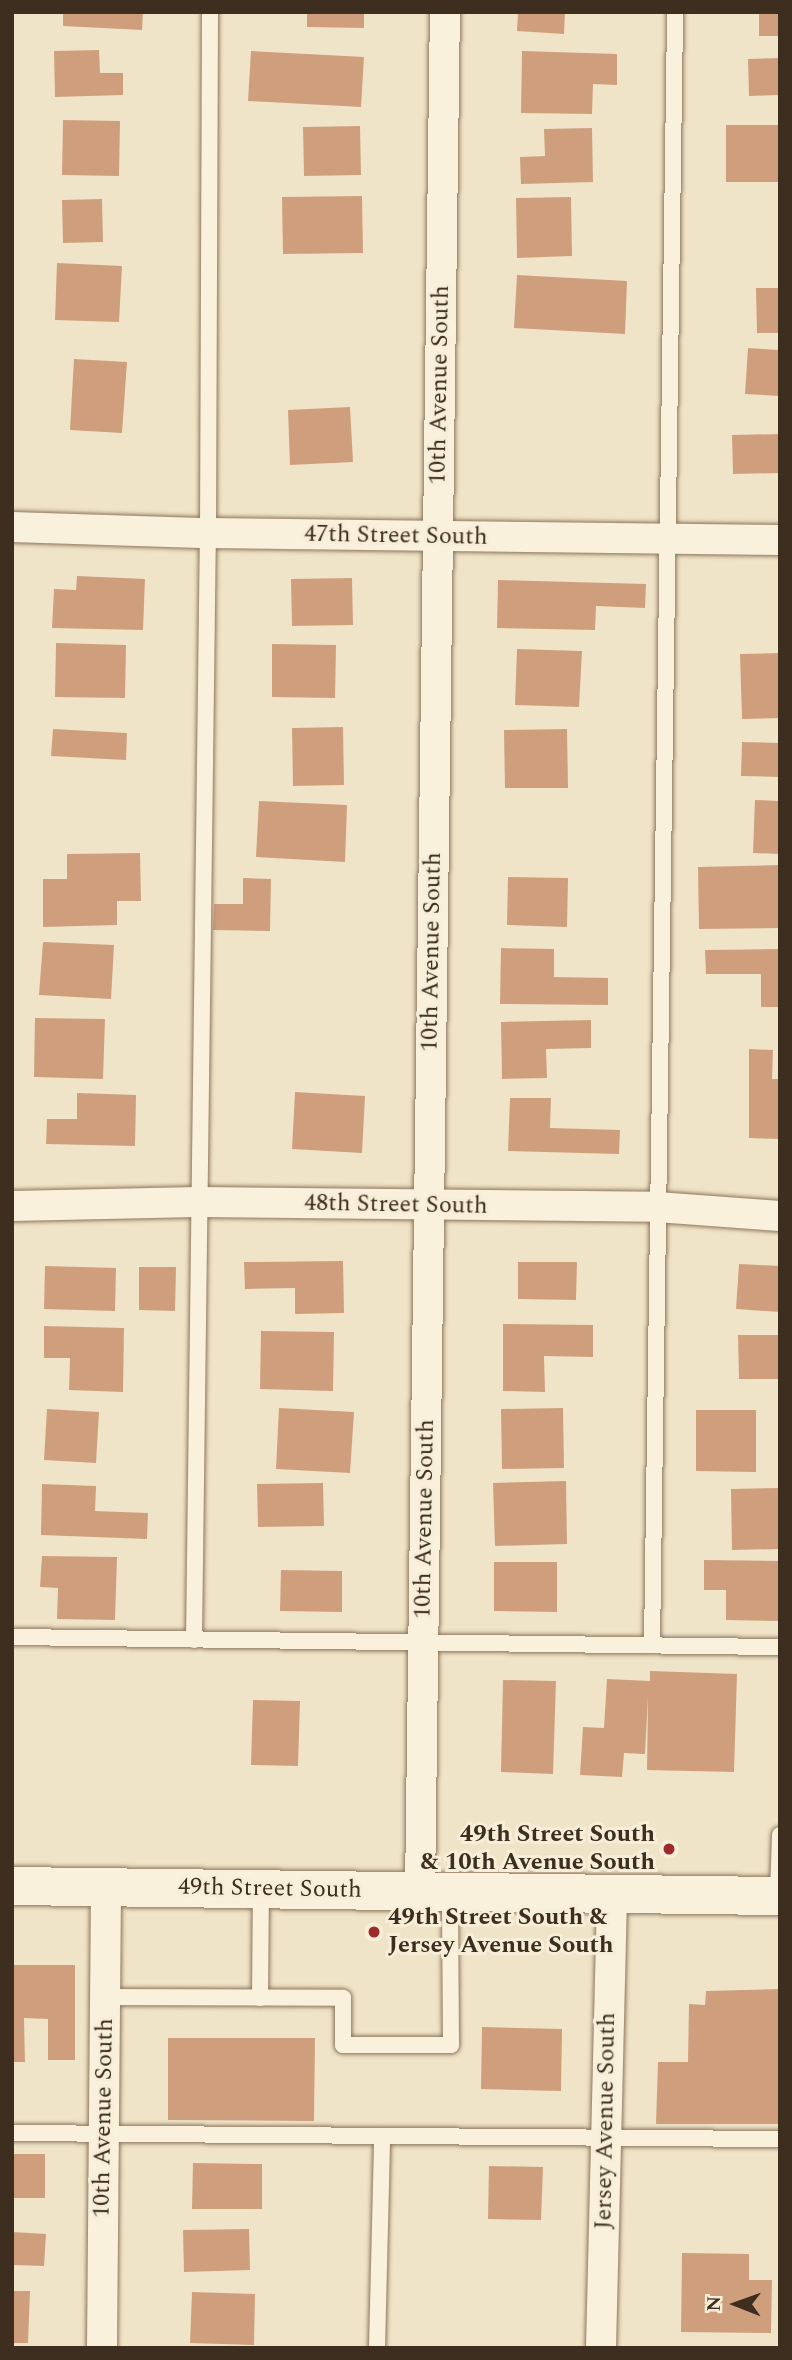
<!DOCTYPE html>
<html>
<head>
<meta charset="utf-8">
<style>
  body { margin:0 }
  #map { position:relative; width:792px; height:2360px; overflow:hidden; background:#f0e4c8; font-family:Spectral,serif }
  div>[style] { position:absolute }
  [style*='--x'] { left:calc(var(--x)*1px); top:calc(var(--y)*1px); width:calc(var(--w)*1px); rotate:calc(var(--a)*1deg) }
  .building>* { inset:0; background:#cf9f7d }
  .roads { filter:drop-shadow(0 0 2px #8d765c) drop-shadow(0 0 2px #8d765c) }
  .lane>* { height:16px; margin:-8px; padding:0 8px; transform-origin:8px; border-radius:8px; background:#faf1dc }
  .street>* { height:30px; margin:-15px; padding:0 15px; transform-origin:15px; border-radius:15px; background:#faf1dc }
  .secondary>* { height:38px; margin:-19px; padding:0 19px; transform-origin:19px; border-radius:19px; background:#faf1dc }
  .dots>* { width:19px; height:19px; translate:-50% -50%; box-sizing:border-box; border:4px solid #f7eed8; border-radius:50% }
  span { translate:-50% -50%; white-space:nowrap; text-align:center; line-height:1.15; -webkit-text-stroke:6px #f7eed8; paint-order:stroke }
  .street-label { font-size:24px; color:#3d2e20 }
  .poi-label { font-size:24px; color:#3d2e20; font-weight:700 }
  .right { translate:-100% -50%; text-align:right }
  .left { translate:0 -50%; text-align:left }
  .frame { position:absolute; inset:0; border:14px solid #3d2e20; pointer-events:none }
  .north { position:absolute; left:701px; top:2269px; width:70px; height:70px; -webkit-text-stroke:5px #f7eed8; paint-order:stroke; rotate:271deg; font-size:19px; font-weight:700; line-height:28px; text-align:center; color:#3d2e20 }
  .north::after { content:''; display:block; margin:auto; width:24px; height:32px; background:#3d2e20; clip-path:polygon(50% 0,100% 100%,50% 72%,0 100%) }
</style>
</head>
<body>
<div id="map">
  <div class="building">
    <div style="clip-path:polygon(63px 12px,143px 12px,142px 30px,63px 26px)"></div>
    <div style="clip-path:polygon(307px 12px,364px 12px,364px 28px,307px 27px)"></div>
    <div style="clip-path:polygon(518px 12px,565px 12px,564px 34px,517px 31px)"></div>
    <div style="clip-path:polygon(759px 12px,780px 12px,780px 36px,759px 36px)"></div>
    <div style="clip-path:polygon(99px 50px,100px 73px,123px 73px,123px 95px,55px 97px,54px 51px)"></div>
    <div style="clip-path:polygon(251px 51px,364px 57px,361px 107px,248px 101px)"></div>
    <div style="clip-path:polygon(522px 51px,617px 54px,617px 85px,593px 84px,592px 114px,521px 113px)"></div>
    <div style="clip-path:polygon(780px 58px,780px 95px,749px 96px,748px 59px)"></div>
    <div style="clip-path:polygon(63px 120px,120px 121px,119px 176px,62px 175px)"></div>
    <div style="clip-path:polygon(726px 125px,780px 125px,780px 182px,726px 182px)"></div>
    <div style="clip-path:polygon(360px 126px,361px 175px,304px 176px,303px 127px)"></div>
    <div style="clip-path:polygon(592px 128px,593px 182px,521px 184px,520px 157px,545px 156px,544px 129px)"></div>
    <div style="clip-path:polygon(362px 196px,363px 253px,283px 254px,282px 197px)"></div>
    <div style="clip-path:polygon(571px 197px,572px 256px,517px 258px,516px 198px)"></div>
    <div style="clip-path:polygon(102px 199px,103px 242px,63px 243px,62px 200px)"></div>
    <div style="clip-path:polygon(57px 263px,122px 266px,119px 322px,55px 320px)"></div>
    <div style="clip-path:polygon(517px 275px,627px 281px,625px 334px,514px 328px)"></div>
    <div style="clip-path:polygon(756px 288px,780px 288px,780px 333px,757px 333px)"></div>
    <div style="clip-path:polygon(748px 348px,780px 350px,780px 396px,745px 394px)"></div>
    <div style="clip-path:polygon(74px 359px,127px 362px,122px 433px,70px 430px)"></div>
    <div style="clip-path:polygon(350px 407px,353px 462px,290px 465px,288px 410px)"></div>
    <div style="clip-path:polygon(780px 434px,780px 473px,733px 474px,732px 435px)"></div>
    <div style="clip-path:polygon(77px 576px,145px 579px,143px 630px,52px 628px,54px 589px,76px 590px)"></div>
    <div style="clip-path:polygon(352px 578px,353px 625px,292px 626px,291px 579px)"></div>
    <div style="clip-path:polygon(498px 580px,646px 584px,645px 608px,596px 606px,595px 630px,497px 628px)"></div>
    <div style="clip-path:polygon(56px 643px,126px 645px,125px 698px,55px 697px)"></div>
    <div style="clip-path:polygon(272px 644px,336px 645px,335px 698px,272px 697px)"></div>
    <div style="clip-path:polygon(517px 649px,582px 651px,579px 707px,515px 705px)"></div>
    <div style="clip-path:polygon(780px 653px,780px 718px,742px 719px,740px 654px)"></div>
    <div style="clip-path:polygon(343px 727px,344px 785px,293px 786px,292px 728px)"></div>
    <div style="clip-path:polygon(53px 729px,127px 733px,126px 760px,51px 756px)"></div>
    <div style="clip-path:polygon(567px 729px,568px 788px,505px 788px,504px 730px)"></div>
    <div style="clip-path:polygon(742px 742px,780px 743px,780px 777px,741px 776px)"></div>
    <div style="clip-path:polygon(755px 800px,780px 801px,780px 854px,753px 853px)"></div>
    <div style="clip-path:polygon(259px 801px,347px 805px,345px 862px,256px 857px)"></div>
    <div style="clip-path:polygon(140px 853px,141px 901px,117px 901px,117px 925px,43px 927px,43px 879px,67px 879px,67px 854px)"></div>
    <div style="clip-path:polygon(780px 865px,780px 928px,699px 929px,698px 867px)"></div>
    <div style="clip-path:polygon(508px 877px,568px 878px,567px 927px,507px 925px)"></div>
    <div style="clip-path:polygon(243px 878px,271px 879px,270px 931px,213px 930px,214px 904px,243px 904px)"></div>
    <div style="clip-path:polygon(43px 942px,114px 945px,111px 999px,39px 995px)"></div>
    <div style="clip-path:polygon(501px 948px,554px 949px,554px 977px,608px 978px,608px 1005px,500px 1004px)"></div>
    <div style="clip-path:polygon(780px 949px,780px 1007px,761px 1007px,761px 974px,706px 974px,705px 950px)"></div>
    <div style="clip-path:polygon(35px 1018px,105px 1019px,103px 1079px,34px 1077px)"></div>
    <div style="clip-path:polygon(591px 1020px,591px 1048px,546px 1049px,547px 1078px,502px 1079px,501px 1022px)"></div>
    <div style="clip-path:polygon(749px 1049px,773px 1050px,772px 1079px,780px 1079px,780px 1139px,749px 1138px)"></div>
    <div style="clip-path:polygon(295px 1092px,365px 1096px,362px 1153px,292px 1149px)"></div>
    <div style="clip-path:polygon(77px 1093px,136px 1095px,135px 1146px,46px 1144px,47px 1119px,77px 1119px)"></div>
    <div style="clip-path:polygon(510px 1098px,551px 1098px,550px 1128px,620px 1130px,619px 1154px,508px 1151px)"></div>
    <div style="clip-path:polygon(343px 1261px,344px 1313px,295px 1314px,295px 1288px,245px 1289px,244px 1262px)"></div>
    <div style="clip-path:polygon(518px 1262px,577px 1262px,576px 1300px,518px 1299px)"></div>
    <div style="clip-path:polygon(739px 1264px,780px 1266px,780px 1312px,736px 1309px)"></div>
    <div style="clip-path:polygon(45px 1266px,116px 1268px,115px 1311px,44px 1309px)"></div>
    <div style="clip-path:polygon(139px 1267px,176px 1267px,175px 1311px,139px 1310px)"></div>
    <div style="clip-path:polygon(503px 1324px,593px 1325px,593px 1357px,544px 1356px,545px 1392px,503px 1391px)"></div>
    <div style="clip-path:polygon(44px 1326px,124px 1328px,123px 1392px,69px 1390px,70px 1358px,44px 1358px)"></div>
    <div style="clip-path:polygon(261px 1331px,334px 1332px,333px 1391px,260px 1389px)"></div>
    <div style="clip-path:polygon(738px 1335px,780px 1335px,779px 1379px,739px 1379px)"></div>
    <div style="clip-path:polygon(279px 1408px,354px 1412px,350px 1473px,276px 1469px)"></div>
    <div style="clip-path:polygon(563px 1408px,564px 1468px,502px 1469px,501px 1409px)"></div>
    <div style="clip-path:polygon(47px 1409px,99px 1412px,96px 1463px,44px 1460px)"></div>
    <div style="clip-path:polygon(696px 1410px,756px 1410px,756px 1472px,696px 1471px)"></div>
    <div style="clip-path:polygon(566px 1481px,567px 1544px,495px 1546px,493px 1483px)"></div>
    <div style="clip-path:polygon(323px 1483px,324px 1526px,258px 1527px,257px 1484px)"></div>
    <div style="clip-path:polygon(42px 1484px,96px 1486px,95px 1511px,148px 1513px,147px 1539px,41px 1535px)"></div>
    <div style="clip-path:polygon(780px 1488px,780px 1549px,732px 1550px,731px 1489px)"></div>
    <div style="clip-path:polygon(42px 1556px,117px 1557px,115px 1620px,57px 1619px,58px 1588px,40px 1587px)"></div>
    <div style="clip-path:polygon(704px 1560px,780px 1561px,780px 1621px,726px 1620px,726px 1590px,704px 1590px)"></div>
    <div style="clip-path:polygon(494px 1562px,557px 1562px,557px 1612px,494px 1611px)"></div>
    <div style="clip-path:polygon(281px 1570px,342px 1571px,342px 1612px,280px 1611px)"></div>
    <div style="clip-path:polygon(650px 1671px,737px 1674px,734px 1772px,647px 1770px,648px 1696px,645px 1754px,624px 1753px,622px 1777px,580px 1775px,583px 1727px,604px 1728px,607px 1679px,650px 1681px)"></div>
    <div style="clip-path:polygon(503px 1680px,556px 1681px,553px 1774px,501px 1772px)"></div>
    <div style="clip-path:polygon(253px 1700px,300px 1701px,298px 1766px,251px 1765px)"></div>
    <div style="clip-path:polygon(12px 1965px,75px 1965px,75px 2060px,48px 2060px,48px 2019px,24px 2018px,25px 2062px,12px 2062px)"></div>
    <div style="clip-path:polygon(780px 1989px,780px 2124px,656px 2124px,658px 2062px,688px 2062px,689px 2004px,705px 2005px,706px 1991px)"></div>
    <div style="clip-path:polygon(482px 2027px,562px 2029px,561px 2091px,481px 2089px)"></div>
    <div style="clip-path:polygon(168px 2038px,315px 2038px,314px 2121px,168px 2120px)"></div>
    <div style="clip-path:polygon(12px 2154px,45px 2154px,45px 2198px,12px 2198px)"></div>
    <div style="clip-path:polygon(193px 2163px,262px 2164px,262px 2209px,192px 2209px)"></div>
    <div style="clip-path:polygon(489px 2166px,543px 2167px,541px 2220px,488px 2219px)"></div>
    <div style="clip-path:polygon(249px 2229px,250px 2270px,184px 2272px,183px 2230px)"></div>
    <div style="clip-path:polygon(12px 2232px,46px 2234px,44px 2266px,12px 2265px)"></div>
    <div style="clip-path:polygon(682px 2253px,749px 2254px,749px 2280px,772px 2280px,771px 2333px,681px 2332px)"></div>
    <div style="clip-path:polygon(12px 2291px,30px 2291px,28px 2343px,12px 2343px)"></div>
    <div style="clip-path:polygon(192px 2292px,255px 2294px,254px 2345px,190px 2343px)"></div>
  </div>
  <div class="roads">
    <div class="lane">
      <div style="--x:12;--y:1637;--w:768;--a:0.75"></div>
      <div style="--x:194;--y:1640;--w:1107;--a:-89.28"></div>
      <div style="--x:208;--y:533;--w:521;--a:-89.78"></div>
      <div style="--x:652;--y:1645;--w:1633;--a:-89.19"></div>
      <div style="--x:778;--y:1895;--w:60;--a:-88.1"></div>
      <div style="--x:105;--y:1997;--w:238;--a:0.2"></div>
      <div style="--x:343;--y:1998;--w:47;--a:90"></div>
      <div style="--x:343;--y:2045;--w:108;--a:0"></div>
      <div style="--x:451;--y:2045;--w:154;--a:-90.4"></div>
      <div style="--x:260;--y:1998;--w:109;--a:-89.5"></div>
      <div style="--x:12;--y:2133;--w:768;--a:0.45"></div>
      <div style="--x:377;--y:2348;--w:212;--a:-88.6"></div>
    </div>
    <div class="street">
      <div style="--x:12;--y:527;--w:196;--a:1.8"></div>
      <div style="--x:208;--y:533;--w:572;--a:0.7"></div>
      <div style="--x:12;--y:1206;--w:186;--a:-1.2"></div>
      <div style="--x:198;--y:1202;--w:459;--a:0.6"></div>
      <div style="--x:657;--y:1207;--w:123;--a:4.2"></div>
      <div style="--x:420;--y:1891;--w:1879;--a:-89.24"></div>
      <div style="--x:102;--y:2348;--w:461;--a:-89.5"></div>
      <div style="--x:601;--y:2348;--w:455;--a:-88.6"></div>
    </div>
    <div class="secondary">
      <div style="--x:12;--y:1886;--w:768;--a:0.75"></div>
    </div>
  </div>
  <div class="dots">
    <div style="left:669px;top:1849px;background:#9e2a2b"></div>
    <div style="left:374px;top:1932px;background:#9e2a2b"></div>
  </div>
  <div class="street-label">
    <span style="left:440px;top:385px;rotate:-89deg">10th Avenue South</span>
    <span style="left:396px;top:536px;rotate:1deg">47th Street South</span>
    <span style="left:432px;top:952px;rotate:-89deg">10th Avenue South</span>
    <span style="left:396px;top:1205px;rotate:1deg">48th Street South</span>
    <span style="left:425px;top:1519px;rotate:-89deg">10th Avenue South</span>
    <span style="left:270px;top:1889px;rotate:1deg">49th Street South</span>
    <span style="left:104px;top:2118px;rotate:-89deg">10th Avenue South</span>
    <span style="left:606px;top:2121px;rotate:-89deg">Jersey Avenue South</span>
  </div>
  <div class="poi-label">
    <span class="right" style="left:655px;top:1849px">49th Street South<br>&amp; 10th Avenue South</span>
    <span class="left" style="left:388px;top:1932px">49th Street South &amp;<br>Jersey Avenue South</span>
  </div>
  <div class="frame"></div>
  <div class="north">N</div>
</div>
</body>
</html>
